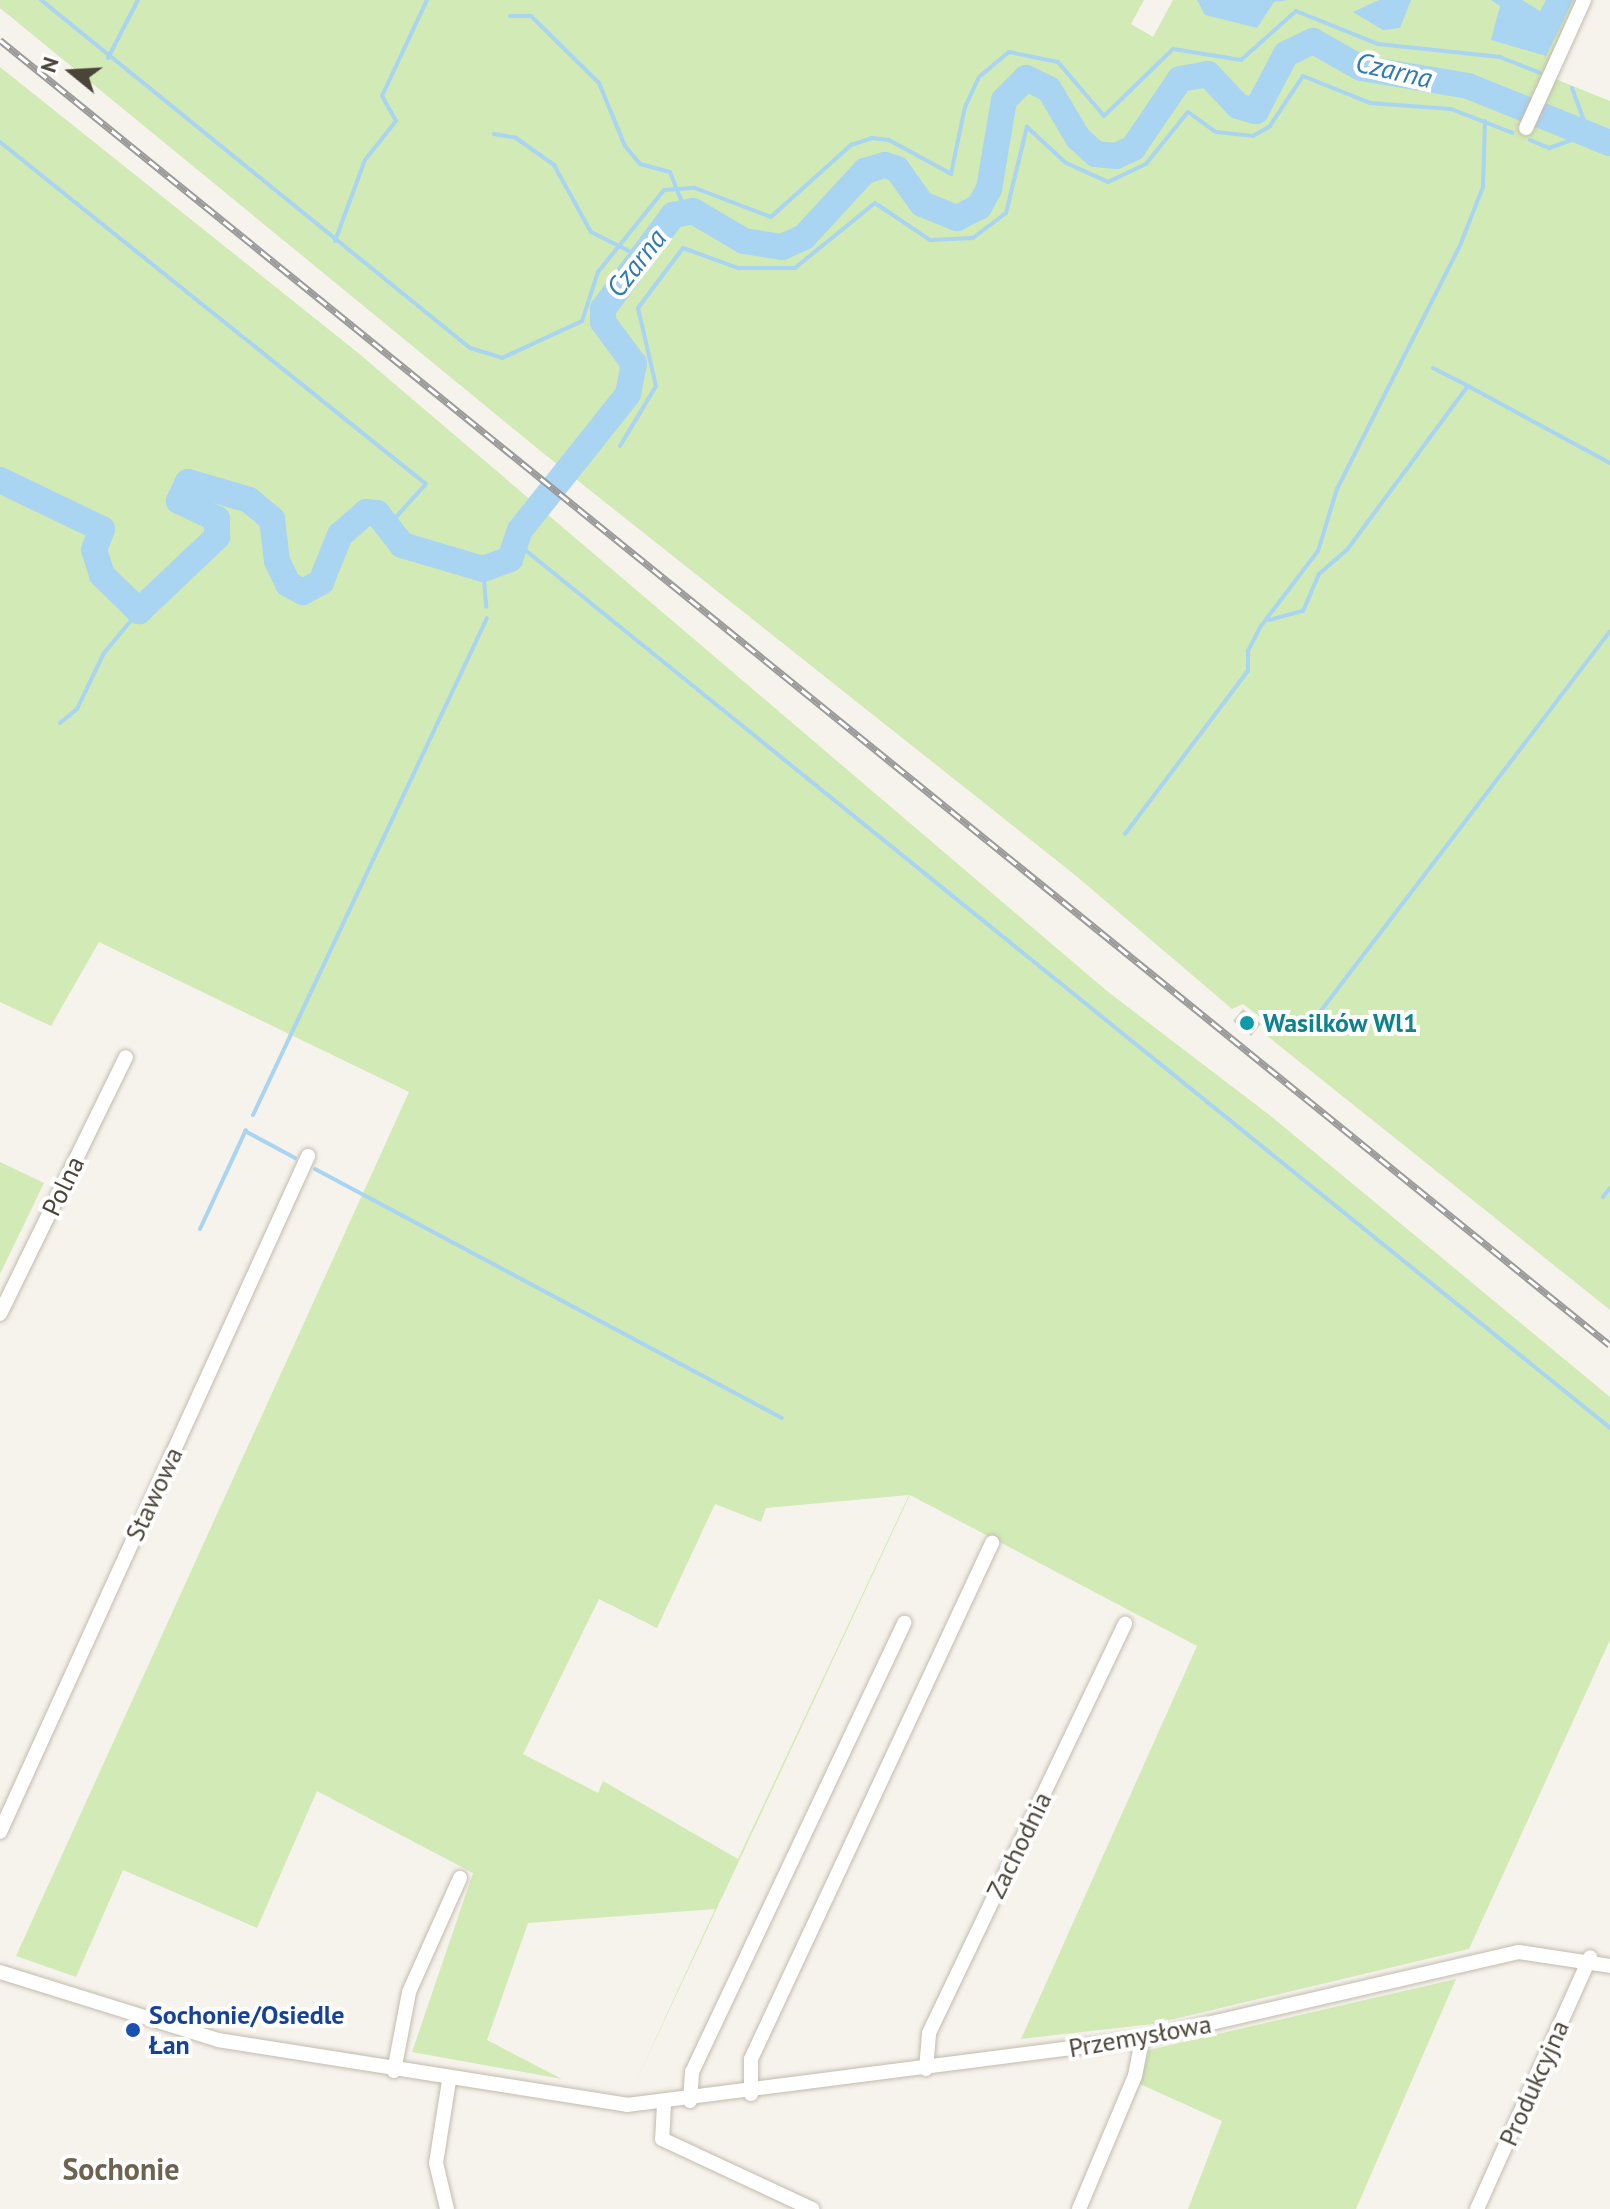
<!DOCTYPE html>
<html>
<head>
<meta charset="utf-8">
<style>
  body { margin:0 }
  #map { position:relative; width:1610px; height:2209px; overflow:hidden; background:#f6f3ec; font-family:"PT Sans",sans-serif }
  div>[style] { position:absolute }
  [style*='--x'] { left:calc(var(--x)*1px); top:calc(var(--y)*1px); width:calc(var(--w)*1px); rotate:calc(var(--a)*1deg) }
  .green>* { inset:0; background:#d2eab5 }
  .water>* { inset:0; background:#a9d4f2 }
  .stream>* { height:4px; margin:-2px; padding:0 2px; transform-origin:2px; border-radius:2px; background:#a9d4f2 }
  .river>* { height:26px; margin:-13px; padding:0 13px; transform-origin:13px; border-radius:13px; background:#a9d4f2 }
  .building>* { inset:0; background:#d8cfc1 }
  .roads { filter:drop-shadow(0 0 2px #c2bbae) drop-shadow(0 0 2px #c2bbae) }
  .minor>* { height:14px; margin:-7px; padding:0 7px; transform-origin:7px; border-radius:7px; background:#fff }
  .rail>* { height:7px; margin-top:-3.5px; transform-origin:0; background:repeating-linear-gradient(90deg,#fff 0 12px,#9a9a9a 0 24px); box-sizing:border-box; border-block:2px solid #9a9a9a }
  .dots>* { width:22px; height:22px; translate:-50% -50%; box-sizing:border-box; border:4px solid #fff; border-radius:50% }
  span { translate:-50% -50%; white-space:nowrap; text-align:center; line-height:1.15; -webkit-text-stroke:8px #fff; paint-order:stroke }
  .culture-label { font-size:26px; color:#0d838f; font-weight:700 }
  .left { translate:0 -50%; text-align:left }
  .street-label { font-size:26px; color:#4b4439 }
  .transit-label { font-size:26px; color:#164399; font-weight:700 }
  .water-label { font-size:28px; color:#2e7ab2; font-style:italic }
  .quarter-label { font-size:30px; color:#6e6250; font-weight:700 }
  .north { position:absolute; left:32px; top:32px; width:80px; height:80px; -webkit-text-stroke:6px #fff; paint-order:stroke; rotate:288deg; font-size:22px; font-weight:700; line-height:32px; text-align:center; color:#4b4439 }
  .north::after { content:''; display:block; margin:auto; width:28px; height:36px; background:#4b4439; clip-path:polygon(50% 0,100% 100%,50% 72%,0 100%) }
</style>
</head>
<body>
<div id="map">
  <div class="green">
    <div style="clip-path:polygon(0 0,1144px 0,1131px 24px,1153px 37px,1173px 0,1588px 0,1553px 78px,1610px 101px,1610px 1310px,1266px 1035px,1268px 1023px,1243px 1004px,1232px 1009px,1075px 875px,543px 453px,0 8px)"></div>
    <div style="clip-path:polygon(evenodd,0 67px,357px 352px,1107px 991px,1272px 1117px,1610px 1397px,1610px 1640px,1469px 1949px,1153px 2024px,1021px 2039px,1197px 1646px,910px 1495px,632px 2090px,715px 1909px,528px 1923px,487px 2040px,562px 2079px,412px 2052px,473px 1873px,317px 1791px,257px 1928px,123px 1870px,76px 1977px,16px 1956px,409px 1092px,99px 942px,51px 1026px,0 1002px,0 67px,909px 1495px,738px 1859px,603px 1781px,598px 1793px,523px 1754px,599px 1599px,657px 1628px,715px 1504px,761px 1522px,766px 1508px,909px 1495px)"></div>
    <div style="clip-path:polygon(0 1162px,44px 1183px,0 1274px)"></div>
    <div style="clip-path:polygon(1456px 1979px,1356px 2209px,1188px 2209px,1222px 2121px,1140px 2084px,1149px 2050px)"></div>
  </div>
  <div class="water">
    <div style="clip-path:polygon(1197px 0,1289px 0,1274px 2px,1257px 28px,1205px 15px)"></div>
    <div style="clip-path:polygon(1379px 0,1411px 0,1400px 28px,1383px 30px,1353px 12px)"></div>
    <div style="clip-path:polygon(1491px 0,1522px 0,1540px 11px,1546px 0,1573px 0,1546px 56px,1491px 40px,1500px 6px)"></div>
    <div style="clip-path:polygon(1543px 105px,1610px 133px,1610px 154px,1535px 123px)"></div>
  </div>
  <div class="stream">
    <div style="--x:41;--y:0;--w:552;--a:39.05"></div>
    <div style="--x:470;--y:348;--w:34;--a:17"></div>
    <div style="--x:502;--y:358;--w:88;--a:-24.8"></div>
    <div style="--x:582;--y:321;--w:52;--a:-71.9"></div>
    <div style="--x:598;--y:272;--w:105;--a:-51.2"></div>
    <div style="--x:664;--y:190;--w:31;--a:-4"></div>
    <div style="--x:695;--y:188;--w:81;--a:20.9"></div>
    <div style="--x:771;--y:217;--w:108;--a:-42"></div>
    <div style="--x:851;--y:145;--w:22;--a:-18"></div>
    <div style="--x:872;--y:138;--w:17;--a:7"></div>
    <div style="--x:889;--y:140;--w:71;--a:28.7"></div>
    <div style="--x:951;--y:174;--w:68;--a:-78.2"></div>
    <div style="--x:965;--y:107;--w:33;--a:-65"></div>
    <div style="--x:979;--y:77;--w:39;--a:-40"></div>
    <div style="--x:1009;--y:52;--w:50;--a:11.5"></div>
    <div style="--x:1058;--y:62;--w:71;--a:49.6"></div>
    <div style="--x:1104;--y:116;--w:96;--a:-44.2"></div>
    <div style="--x:1173;--y:49;--w:69;--a:9.2"></div>
    <div style="--x:1241;--y:60;--w:74;--a:-41.7"></div>
    <div style="--x:1296;--y:11;--w:88;--a:21.9"></div>
    <div style="--x:1378;--y:44;--w:123;--a:6.1"></div>
    <div style="--x:1500;--y:57;--w:43;--a:21.8"></div>
    <div style="--x:510;--y:16;--w:21;--a:0"></div>
    <div style="--x:531;--y:16;--w:95;--a:44.6"></div>
    <div style="--x:599;--y:83;--w:68;--a:67.6"></div>
    <div style="--x:625;--y:146;--w:23;--a:50"></div>
    <div style="--x:640;--y:164;--w:31;--a:15"></div>
    <div style="--x:670;--y:172;--w:41;--a:68.5"></div>
    <div style="--x:108;--y:58;--w:65;--a:-62.7"></div>
    <div style="--x:1572;--y:88;--w:40;--a:69.8"></div>
    <div style="--x:494;--y:134;--w:22;--a:10"></div>
    <div style="--x:516;--y:138;--w:47;--a:35.4"></div>
    <div style="--x:554;--y:165;--w:77;--a:61.1"></div>
    <div style="--x:591;--y:232;--w:56;--a:26.6"></div>
    <div style="--x:1530;--y:140;--w:21;--a:23"></div>
    <div style="--x:1549;--y:148;--w:31;--a:-19"></div>
    <div style="--x:0;--y:142;--w:546;--a:38.76"></div>
    <div style="--x:426;--y:484;--w:61;--a:132.3"></div>
    <div style="--x:335;--y:241;--w:86;--a:-69.7"></div>
    <div style="--x:365;--y:160;--w:50;--a:-51.5"></div>
    <div style="--x:396;--y:121;--w:29;--a:-119"></div>
    <div style="--x:382;--y:96;--w:106;--a:-64.9"></div>
    <div style="--x:1433;--y:368;--w:39;--a:27"></div>
    <div style="--x:620;--y:446;--w:70;--a:-59"></div>
    <div style="--x:656;--y:386;--w:80;--a:-103"></div>
    <div style="--x:638;--y:308;--w:75;--a:-53.1"></div>
    <div style="--x:683;--y:248;--w:59;--a:20"></div>
    <div style="--x:738;--y:268;--w:57;--a:0"></div>
    <div style="--x:795;--y:268;--w:103;--a:-39.1"></div>
    <div style="--x:875;--y:203;--w:66;--a:33.9"></div>
    <div style="--x:930;--y:240;--w:43;--a:-2.7"></div>
    <div style="--x:973;--y:238;--w:41;--a:-37.1"></div>
    <div style="--x:1006;--y:213;--w:89;--a:-76.3"></div>
    <div style="--x:1027;--y:127;--w:53;--a:42.7"></div>
    <div style="--x:1066;--y:163;--w:46;--a:24.3"></div>
    <div style="--x:1108;--y:182;--w:42;--a:-25.3"></div>
    <div style="--x:1146;--y:164;--w:67;--a:-51.1"></div>
    <div style="--x:1188;--y:112;--w:34;--a:36"></div>
    <div style="--x:1216;--y:132;--w:37;--a:6"></div>
    <div style="--x:1253;--y:136;--w:20;--a:-30"></div>
    <div style="--x:1270;--y:126;--w:60;--a:-56.6"></div>
    <div style="--x:1303;--y:76;--w:72;--a:21.9"></div>
    <div style="--x:1370;--y:103;--w:81;--a:4.2"></div>
    <div style="--x:1451;--y:109;--w:66;--a:21.2"></div>
    <div style="--x:514;--y:541;--w:1410;--a:38.98"></div>
    <div style="--x:483;--y:569;--w:38;--a:85"></div>
    <div style="--x:1269;--y:620;--w:35;--a:-15"></div>
    <div style="--x:1303;--y:611;--w:40;--a:-66.6"></div>
    <div style="--x:1319;--y:574;--w:37;--a:-41"></div>
    <div style="--x:1347;--y:550;--w:204;--a:-53.6"></div>
    <div style="--x:1468;--y:386;--w:162;--a:28.5"></div>
    <div style="--x:60;--y:723;--w:22;--a:-39"></div>
    <div style="--x:77;--y:709;--w:62;--a:-64.3"></div>
    <div style="--x:104;--y:653;--w:55;--a:-50.2"></div>
    <div style="--x:1125;--y:834;--w:204;--a:-53"></div>
    <div style="--x:1248;--y:671;--w:20;--a:-90"></div>
    <div style="--x:1248;--y:651;--w:28;--a:-63"></div>
    <div style="--x:1261;--y:626;--w:94;--a:-52.8"></div>
    <div style="--x:1318;--y:551;--w:65;--a:-73"></div>
    <div style="--x:1337;--y:489;--w:270;--a:-63.2"></div>
    <div style="--x:1459;--y:248;--w:66;--a:-68.5"></div>
    <div style="--x:1483;--y:187;--w:66;--a:-88.3"></div>
    <div style="--x:1320;--y:1012;--w:478;--a:-52.7"></div>
    <div style="--x:253;--y:1115;--w:549;--a:-64.79"></div>
    <div style="--x:245;--y:1131;--w:57;--a:28.4"></div>
    <div style="--x:315;--y:1169;--w:529;--a:28.07"></div>
    <div style="--x:1603;--y:1197;--w:11;--a:-52"></div>
    <div style="--x:200;--y:1229;--w:109;--a:-65.1"></div>
  </div>
  <div class="river">
    <div style="--x:0;--y:480;--w:113;--a:25.7"></div>
    <div style="--x:102;--y:529;--w:22;--a:111"></div>
    <div style="--x:94;--y:550;--w:26;--a:72"></div>
    <div style="--x:102;--y:575;--w:52;--a:44.2"></div>
    <div style="--x:139;--y:611;--w:108;--a:-43.5"></div>
    <div style="--x:217;--y:537;--w:18;--a:-90"></div>
    <div style="--x:217;--y:519;--w:42;--a:-154.7"></div>
    <div style="--x:179;--y:501;--w:21;--a:-65"></div>
    <div style="--x:188;--y:482;--w:64;--a:16.4"></div>
    <div style="--x:249;--y:500;--w:30;--a:40"></div>
    <div style="--x:272;--y:519;--w:42;--a:83.2"></div>
    <div style="--x:277;--y:561;--w:25;--a:64"></div>
    <div style="--x:288;--y:584;--w:17;--a:28"></div>
    <div style="--x:303;--y:592;--w:21;--a:-29"></div>
    <div style="--x:321;--y:582;--w:51;--a:-68"></div>
    <div style="--x:340;--y:535;--w:35;--a:-41"></div>
    <div style="--x:366;--y:512;--w:11;--a:5"></div>
    <div style="--x:377;--y:513;--w:41;--a:52"></div>
    <div style="--x:402;--y:545;--w:84;--a:16.5"></div>
    <div style="--x:483;--y:569;--w:29;--a:-20"></div>
    <div style="--x:510;--y:559;--w:31;--a:-71"></div>
    <div style="--x:520;--y:530;--w:174;--a:-51.5"></div>
    <div style="--x:628;--y:394;--w:31;--a:-79"></div>
    <div style="--x:634;--y:364;--w:52;--a:-126.4"></div>
    <div style="--x:603;--y:322;--w:13;--a:-90"></div>
    <div style="--x:603;--y:309;--w:117;--a:-53.3"></div>
    <div style="--x:673;--y:215;--w:20;--a:-11"></div>
    <div style="--x:693;--y:211;--w:59;--a:30.5"></div>
    <div style="--x:744;--y:241;--w:38;--a:9"></div>
    <div style="--x:782;--y:247;--w:24;--a:-24"></div>
    <div style="--x:804;--y:237;--w:90;--a:-47.3"></div>
    <div style="--x:865;--y:171;--w:21;--a:-17"></div>
    <div style="--x:885;--y:165;--w:13;--a:18"></div>
    <div style="--x:897;--y:169;--w:43;--a:54.5"></div>
    <div style="--x:922;--y:204;--w:38;--a:22"></div>
    <div style="--x:957;--y:218;--w:25;--a:-27"></div>
    <div style="--x:979;--y:207;--w:21;--a:-61"></div>
    <div style="--x:989;--y:189;--w:90;--a:-80.4"></div>
    <div style="--x:1004;--y:100;--w:31;--a:-45"></div>
    <div style="--x:1026;--y:78;--w:25;--a:26"></div>
    <div style="--x:1049;--y:89;--w:57;--a:59.4"></div>
    <div style="--x:1078;--y:138;--w:24;--a:42"></div>
    <div style="--x:1096;--y:154;--w:20;--a:6"></div>
    <div style="--x:1116;--y:156;--w:19;--a:-25"></div>
    <div style="--x:1133;--y:148;--w:83;--a:-55.7"></div>
    <div style="--x:1180;--y:79;--w:28;--a:-10"></div>
    <div style="--x:1208;--y:74;--w:44;--a:46.8"></div>
    <div style="--x:1238;--y:106;--w:19;--a:16"></div>
    <div style="--x:1256;--y:111;--w:64;--a:-62.2"></div>
    <div style="--x:1286;--y:54;--w:30;--a:-26"></div>
    <div style="--x:1313;--y:41;--w:55;--a:29.4"></div>
    <div style="--x:1361;--y:68;--w:109;--a:9.5"></div>
    <div style="--x:1468;--y:86;--w:153;--a:21.9"></div>
  </div>
  <div class="building">
    <div style="clip-path:polygon(1243px 1009px,1261px 1024px,1251px 1036px,1233px 1021px)"></div>
  </div>
  <div class="roads">
    <div class="minor">
      <div style="--x:1526;--y:128;--w:141;--a:-65.6"></div>
      <div style="--x:0;--y:1314;--w:286;--a:-63.9"></div>
      <div style="--x:0;--y:1832;--w:743;--a:-65.5"></div>
      <div style="--x:0;--y:1972;--w:228;--a:17.3"></div>
      <div style="--x:218;--y:2040;--w:414;--a:9"></div>
      <div style="--x:627;--y:2105;--w:519;--a:-7.3"></div>
      <div style="--x:1142;--y:2039;--w:387;--a:-13"></div>
      <div style="--x:1519;--y:1952;--w:92;--a:8.7"></div>
      <div style="--x:926;--y:2069;--w:36;--a:-85"></div>
      <div style="--x:929;--y:2033;--w:454;--a:-64.4"></div>
      <div style="--x:394;--y:2071;--w:80;--a:-79.2"></div>
      <div style="--x:409;--y:1992;--w:125;--a:-65.9"></div>
      <div style="--x:751;--y:2094;--w:35;--a:-90"></div>
      <div style="--x:751;--y:2059;--w:570;--a:-64.96"></div>
      <div style="--x:690;--y:2101;--w:29;--a:-86"></div>
      <div style="--x:692;--y:2072;--w:497;--a:-64.7"></div>
      <div style="--x:664;--y:2104;--w:35;--a:93"></div>
      <div style="--x:662;--y:2139;--w:166;--a:25"></div>
      <div style="--x:447;--y:2209;--w:47;--a:-103.4"></div>
      <div style="--x:436;--y:2163;--w:83;--a:-81"></div>
      <div style="--x:1079;--y:2209;--w:144;--a:-67.2"></div>
      <div style="--x:1135;--y:2076;--w:38;--a:-79"></div>
      <div style="--x:1477;--y:2209;--w:276;--a:-65.8"></div>
    </div>
  </div>
  <div class="rail">
    <div style="--x:0;--y:40;--w:2072;--a:39.03"></div>
  </div>
  <div class="dots">
    <div style="left:1247px;top:1023px;background:#0f9aa8"></div>
    <div style="left:133px;top:2030px;background:#1a4fb4"></div>
  </div>
  <div class="culture-label">
    <span class="left" style="left:1263px;top:1023px">Wasilków Wl1</span>
  </div>
  <div class="street-label">
    <span style="left:63px;top:1186px;rotate:-64deg">Polna</span>
    <span style="left:154px;top:1494px;rotate:-65deg">Stawowa</span>
    <span style="left:1019px;top:1845px;rotate:-64deg">Zachodnia</span>
    <span style="left:1140px;top:2036px;rotate:-10deg">Przemysłowa</span>
    <span style="left:1534px;top:2083px;rotate:-66deg">Produkcyjna</span>
  </div>
  <div class="transit-label">
    <span class="left" style="left:149px;top:2030px">Sochonie/Osiedle<br>Łan</span>
  </div>
  <div class="water-label">
    <span style="left:1394px;top:70px;rotate:13deg">Czarna</span>
    <span style="left:636px;top:263px;rotate:-52deg">Czarna</span>
  </div>
  <div class="quarter-label">
    <span style="left:121px;top:2169px">Sochonie</span>
  </div>
  <div class="north">N</div>
</div>
</body>
</html>
